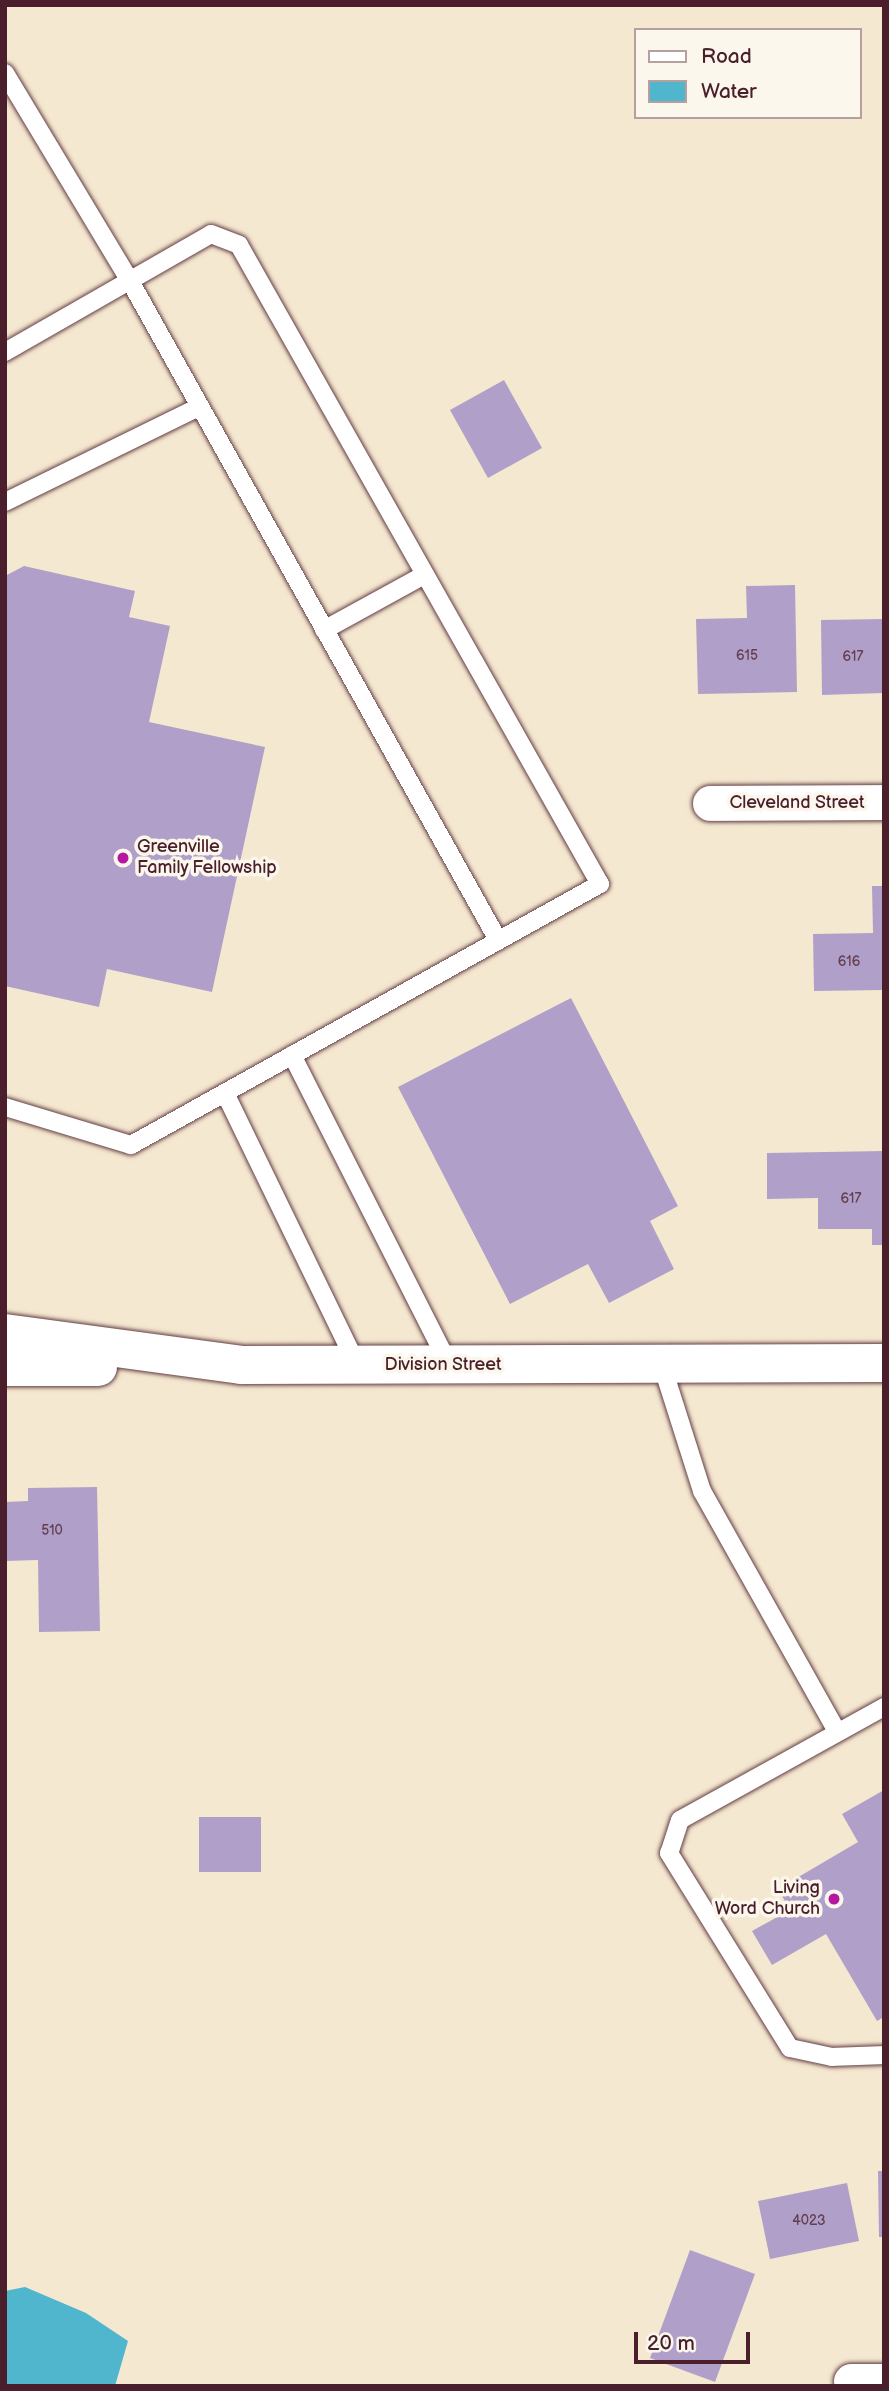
<!DOCTYPE html>
<html>
<head>
<meta charset="utf-8">
<style>
  body { margin:0 }
  #map { position:relative; width:889px; height:2391px; overflow:hidden; background:#f5e8d0; font-family:"Balsamiq Sans",sans-serif }
  div>[style] { position:absolute }
  [style*='--x'] { left:calc(var(--x)*1px); top:calc(var(--y)*1px); width:calc(var(--w)*1px); rotate:calc(var(--a)*1deg) }
  .water>* { inset:0; background:#50b6ce }
  .building>* { inset:0; background:#b0a0c9 }
  .roads { filter:drop-shadow(0 0 2px #643d44) drop-shadow(0 0 2px #643d44) }
  .lane>* { height:18px; margin:-9px; padding:0 9px; transform-origin:9px; border-radius:9px; background:#fff }
  .street>* { height:35px; margin:-17.5px; padding:0 17.5px; transform-origin:17.5px; border-radius:17.5px; background:#fff }
  .secondary>* { height:38px; margin:-19px; padding:0 19px; transform-origin:19px; border-radius:19px; background:#fff }
  .dots>* { width:19px; height:19px; translate:-50% -50%; box-sizing:border-box; border:4px solid #fbf7ec; border-radius:50% }
  span { translate:-50% -50%; white-space:nowrap; text-align:center; line-height:1.15; -webkit-text-stroke:7px #fbf7ec; paint-order:stroke }
  .number-label { font-size:14px; color:#643f52 }
  .number-label span { -webkit-text-stroke-width:0 }
  .street-label { font-size:18px; color:#4a1f2b }
  .poi-label { font-size:18px; color:#4a1f2b }
  .left { translate:0 -50%; text-align:left }
  .right { translate:-100% -50%; text-align:right }
  .frame { position:absolute; inset:0; border:7px solid #4a1f2b; pointer-events:none }
  .legend { position:absolute; left:634px; top:28px; width:228px; height:91px; box-sizing:border-box; background:#fbf7ec; border:2px solid #b4a19f; margin:0; padding:9px 12px; list-style:none; font-size:21px; color:#4a1f2b }
  .legend li { display:flex; align-items:center; gap:14px; height:35px }
  .legend b { width:35px; border:2px solid #b4a19f }
  .scale { position:absolute; left:634px; top:2332px; width:116px; height:32px; box-sizing:border-box; border:4px solid #4a1f2b; border-top:0; padding-left:9px; font-size:21px; line-height:24px; white-space:nowrap; color:#4a1f2b; -webkit-text-stroke:5px #fbf7ec; paint-order:stroke }
</style>
</head>
<body>
<div id="map">
  <div class="water">
    <div style="clip-path:polygon(25px 2287px,86px 2313px,128px 2341px,115px 2386px,5px 2386px,5px 2291px)"></div>
  </div>
  <div class="building">
    <div style="clip-path:polygon(504px 380px,542px 448px,488px 478px,450px 410px)"></div>
    <div style="clip-path:polygon(24px 566px,135px 591px,129px 617px,170px 626px,149px 722px,265px 747px,212px 992px,107px 969px,99px 1007px,5px 986px,5px 576px)"></div>
    <div style="clip-path:polygon(795px 585px,797px 692px,698px 694px,696px 619px,747px 618px,746px 586px)"></div>
    <div style="clip-path:polygon(884px 619px,884px 693px,822px 695px,821px 620px)"></div>
    <div style="clip-path:polygon(872px 886px,884px 886px,884px 990px,814px 991px,813px 934px,873px 933px)"></div>
    <div style="clip-path:polygon(571px 998px,678px 1206px,650px 1221px,674px 1269px,609px 1303px,588px 1264px,510px 1304px,398px 1087px)"></div>
    <div style="clip-path:polygon(884px 1151px,884px 1245px,872px 1245px,872px 1229px,818px 1229px,818px 1198px,767px 1199px,767px 1153px)"></div>
    <div style="clip-path:polygon(97px 1487px,100px 1631px,39px 1632px,38px 1560px,5px 1561px,5px 1502px,28px 1501px,28px 1488px)"></div>
    <div style="clip-path:polygon(884px 1790px,884px 2017px,877px 2021px,826px 1934px,772px 1965px,752px 1931px,790px 1910px,778px 1889px,858px 1842px,842px 1814px)"></div>
    <div style="clip-path:polygon(199px 1817px,261px 1817px,261px 1872px,199px 1872px)"></div>
    <div style="clip-path:polygon(878px 2171px,884px 2171px,884px 2237px,879px 2237px)"></div>
    <div style="clip-path:polygon(847px 2183px,859px 2241px,770px 2259px,758px 2201px)"></div>
    <div style="clip-path:polygon(690px 2250px,755px 2274px,715px 2382px,650px 2358px)"></div>
  </div>
  <div class="roads">
    <div class="lane">
      <div style="--x:5;--y:73;--w:243;--a:59"></div>
      <div style="--x:130;--y:281;--w:755;--a:60.82"></div>
      <div style="--x:5;--y:352;--w:237;--a:-29.8"></div>
      <div style="--x:211;--y:234;--w:30;--a:21"></div>
      <div style="--x:239;--y:245;--w:734;--a:60.54"></div>
      <div style="--x:600;--y:884;--w:537;--a:150.9"></div>
      <div style="--x:131;--y:1145;--w:132;--a:-163.2"></div>
      <div style="--x:5;--y:502;--w:216;--a:-26.1"></div>
      <div style="--x:324;--y:630;--w:114;--a:-28.8"></div>
      <div style="--x:292;--y:1055;--w:347;--a:63.1"></div>
      <div style="--x:225;--y:1093;--w:302;--a:64.1"></div>
      <div style="--x:662;--y:1365;--w:132;--a:72.4"></div>
      <div style="--x:702;--y:1491;--w:276;--a:60.7"></div>
      <div style="--x:884;--y:1707;--w:233;--a:151"></div>
      <div style="--x:680;--y:1820;--w:35;--a:108"></div>
      <div style="--x:669;--y:1853;--w:229;--a:58.2"></div>
      <div style="--x:790;--y:2048;--w:43;--a:12.1"></div>
      <div style="--x:832;--y:2057;--w:52;--a:-2.2"></div>
    </div>
    <div class="street">
      <div style="--x:710;--y:803;--w:174;--a:-0.3"></div>
      <div style="--x:851;--y:2381;--w:33;--a:0"></div>
    </div>
    <div class="secondary">
      <div style="--x:5;--y:1333;--w:238;--a:7.7"></div>
      <div style="--x:241;--y:1365;--w:643;--a:-0.18"></div>
      <div style="--x:5;--y:1367;--w:93;--a:0"></div>
    </div>
  </div>
  <div class="dots">
    <div style="left:123px;top:858px;background:#b5179e"></div>
    <div style="left:834px;top:1899px;background:#b5179e"></div>
  </div>
  <div class="number-label">
    <span style="left:747px;top:656px">615</span>
    <span style="left:853px;top:657px">617</span>
    <span style="left:849px;top:962px">616</span>
    <span style="left:851px;top:1199px">617</span>
    <span style="left:52px;top:1531px">510</span>
    <span style="left:809px;top:2221px">4023</span>
  </div>
  <div class="street-label">
    <span style="left:797px;top:803px">Cleveland Street</span>
    <span style="left:443px;top:1365px">Division Street</span>
  </div>
  <div class="poi-label">
    <span class="left" style="left:137px;top:858px">Greenville<br>Family Fellowship</span>
    <span class="right" style="left:820px;top:1899px">Living<br>Word Church</span>
  </div>
  <div class="frame"></div>
  <ul class="legend">
  <li><b style="height:9px;background:#fff"></b>Road</li>
  <li><b style="height:19px;background:#50b6ce"></b>Water</li>
  </ul>
  <div class="scale">20 m</div>
</div>
</body>
</html>
